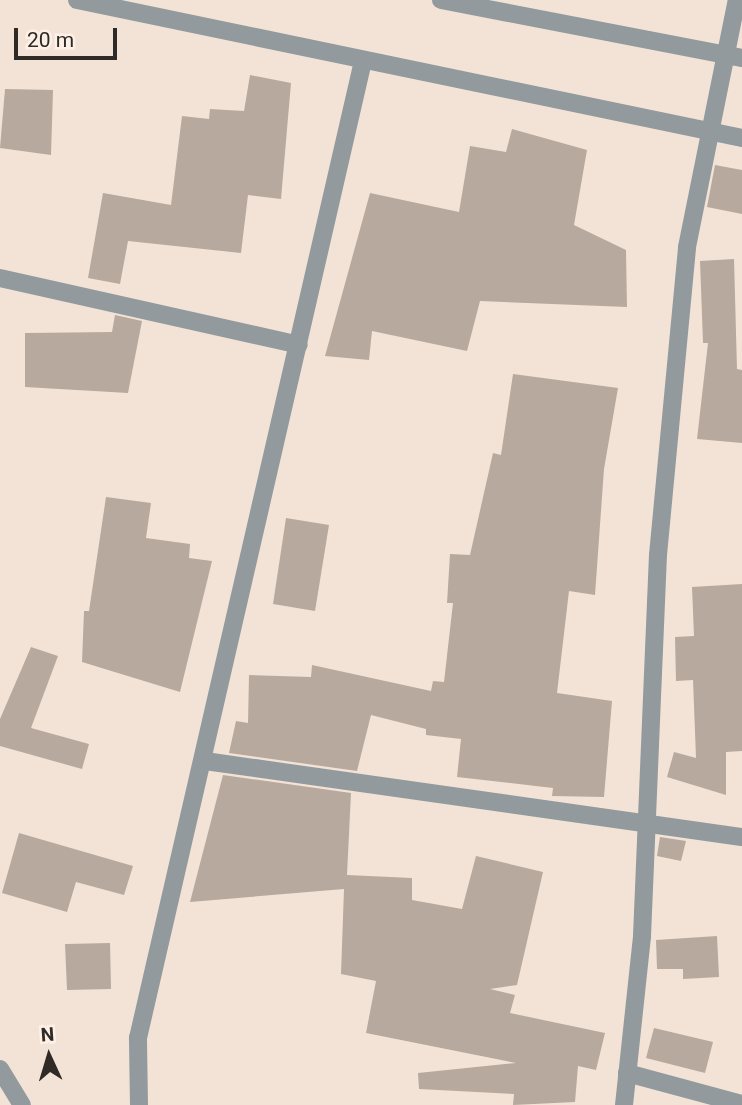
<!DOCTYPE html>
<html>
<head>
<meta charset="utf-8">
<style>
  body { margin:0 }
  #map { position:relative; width:742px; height:1105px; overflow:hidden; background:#f3e3d7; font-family:Roboto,sans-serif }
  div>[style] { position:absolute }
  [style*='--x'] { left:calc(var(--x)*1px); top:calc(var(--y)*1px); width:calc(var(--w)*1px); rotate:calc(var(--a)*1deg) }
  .building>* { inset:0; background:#b7a99d }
  .minor>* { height:18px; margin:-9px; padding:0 9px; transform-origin:9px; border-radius:9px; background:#929a9e }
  span { translate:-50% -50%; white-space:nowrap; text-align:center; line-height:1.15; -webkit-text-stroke:7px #fdf1e7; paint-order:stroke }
  .north { position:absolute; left:14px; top:1021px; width:70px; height:70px; -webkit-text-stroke:5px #fdf1e7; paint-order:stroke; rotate:356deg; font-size:19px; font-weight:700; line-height:28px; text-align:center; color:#302a26 }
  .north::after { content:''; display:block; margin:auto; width:24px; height:32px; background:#302a26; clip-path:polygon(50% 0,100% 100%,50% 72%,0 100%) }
  .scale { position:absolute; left:14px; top:28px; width:103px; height:32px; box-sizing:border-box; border:4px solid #302a26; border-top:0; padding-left:9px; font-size:21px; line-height:24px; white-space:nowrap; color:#302a26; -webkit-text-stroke:5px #fdf1e7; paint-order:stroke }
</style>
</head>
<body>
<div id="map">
  <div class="building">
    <div style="clip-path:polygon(250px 75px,291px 83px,281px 199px,248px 195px,241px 253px,128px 241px,120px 284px,88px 278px,103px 193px,171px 205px,182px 116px,209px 119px,210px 109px,244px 111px)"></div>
    <div style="clip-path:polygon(5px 89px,53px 90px,51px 155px,0 148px)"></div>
    <div style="clip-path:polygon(512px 129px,587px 150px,574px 225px,626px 250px,627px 307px,480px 301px,467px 351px,372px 331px,369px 360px,325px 356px,370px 193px,459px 212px,470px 146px,506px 152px)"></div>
    <div style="clip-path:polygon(715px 165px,742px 170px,742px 214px,707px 207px)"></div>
    <div style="clip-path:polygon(734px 259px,737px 369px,742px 370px,742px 443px,697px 439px,708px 343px,703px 343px,700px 261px)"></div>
    <div style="clip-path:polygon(115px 315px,142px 321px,128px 393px,25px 387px,25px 333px,112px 332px)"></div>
    <div style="clip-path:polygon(513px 374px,618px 388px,604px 469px,595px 595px,569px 591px,557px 693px,612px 701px,604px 797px,552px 796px,553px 788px,457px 777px,461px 739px,426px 735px,426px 729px,371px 715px,357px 771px,229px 753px,236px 721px,248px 723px,249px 675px,311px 677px,312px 665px,431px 691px,433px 681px,444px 682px,453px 603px,447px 603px,450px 554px,470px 555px,493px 453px,501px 455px)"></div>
    <div style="clip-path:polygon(106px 497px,151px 503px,146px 538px,190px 544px,189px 558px,212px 561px,180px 692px,82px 662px,84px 611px,89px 611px)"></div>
    <div style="clip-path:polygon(286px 518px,329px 525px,315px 611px,273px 604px)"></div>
    <div style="clip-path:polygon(742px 584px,742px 751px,726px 752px,726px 795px,667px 777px,674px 752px,696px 758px,693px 680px,676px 681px,675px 637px,694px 636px,692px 587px)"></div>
    <div style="clip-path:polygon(31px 647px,58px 656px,31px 728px,89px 744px,82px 769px,0 746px,0 719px)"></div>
    <div style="clip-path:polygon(223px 775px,351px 793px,347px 875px,412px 878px,412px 900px,462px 909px,476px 856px,543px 872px,517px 985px,490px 989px,515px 995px,510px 1013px,605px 1033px,596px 1070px,578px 1066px,575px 1102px,513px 1105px,514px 1094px,419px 1089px,418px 1073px,516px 1063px,366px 1033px,376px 981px,341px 974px,344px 889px,190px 902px)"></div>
    <div style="clip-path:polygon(19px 833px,133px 866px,124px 895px,76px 882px,67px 912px,2px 893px)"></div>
    <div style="clip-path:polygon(660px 837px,686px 841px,681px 861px,657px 856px)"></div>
    <div style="clip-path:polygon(717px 936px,719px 977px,683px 979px,683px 969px,657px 969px,656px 940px)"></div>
    <div style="clip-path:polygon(110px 943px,111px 989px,67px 990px,65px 944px)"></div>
    <div style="clip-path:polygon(654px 1028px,713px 1042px,705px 1073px,646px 1058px)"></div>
  </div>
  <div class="minor">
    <div style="--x:77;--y:0;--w:679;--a:11.72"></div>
    <div style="--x:441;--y:0;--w:307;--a:10.9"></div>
    <div style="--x:0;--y:278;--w:306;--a:12.6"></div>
    <div style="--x:205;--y:761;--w:542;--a:8.06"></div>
    <div style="--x:0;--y:1069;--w:42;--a:58.6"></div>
    <div style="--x:627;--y:1073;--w:119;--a:15.1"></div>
    <div style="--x:139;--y:1105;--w:67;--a:-90.9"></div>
    <div style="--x:138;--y:1038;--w:1003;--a:-77.03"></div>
    <div style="--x:624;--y:1105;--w:170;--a:-83.9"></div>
    <div style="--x:642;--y:936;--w:381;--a:-87.6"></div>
    <div style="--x:658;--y:555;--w:309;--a:-84.6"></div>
    <div style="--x:687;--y:247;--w:252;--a:-78.6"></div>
  </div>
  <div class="north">N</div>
  <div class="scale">20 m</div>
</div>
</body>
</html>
